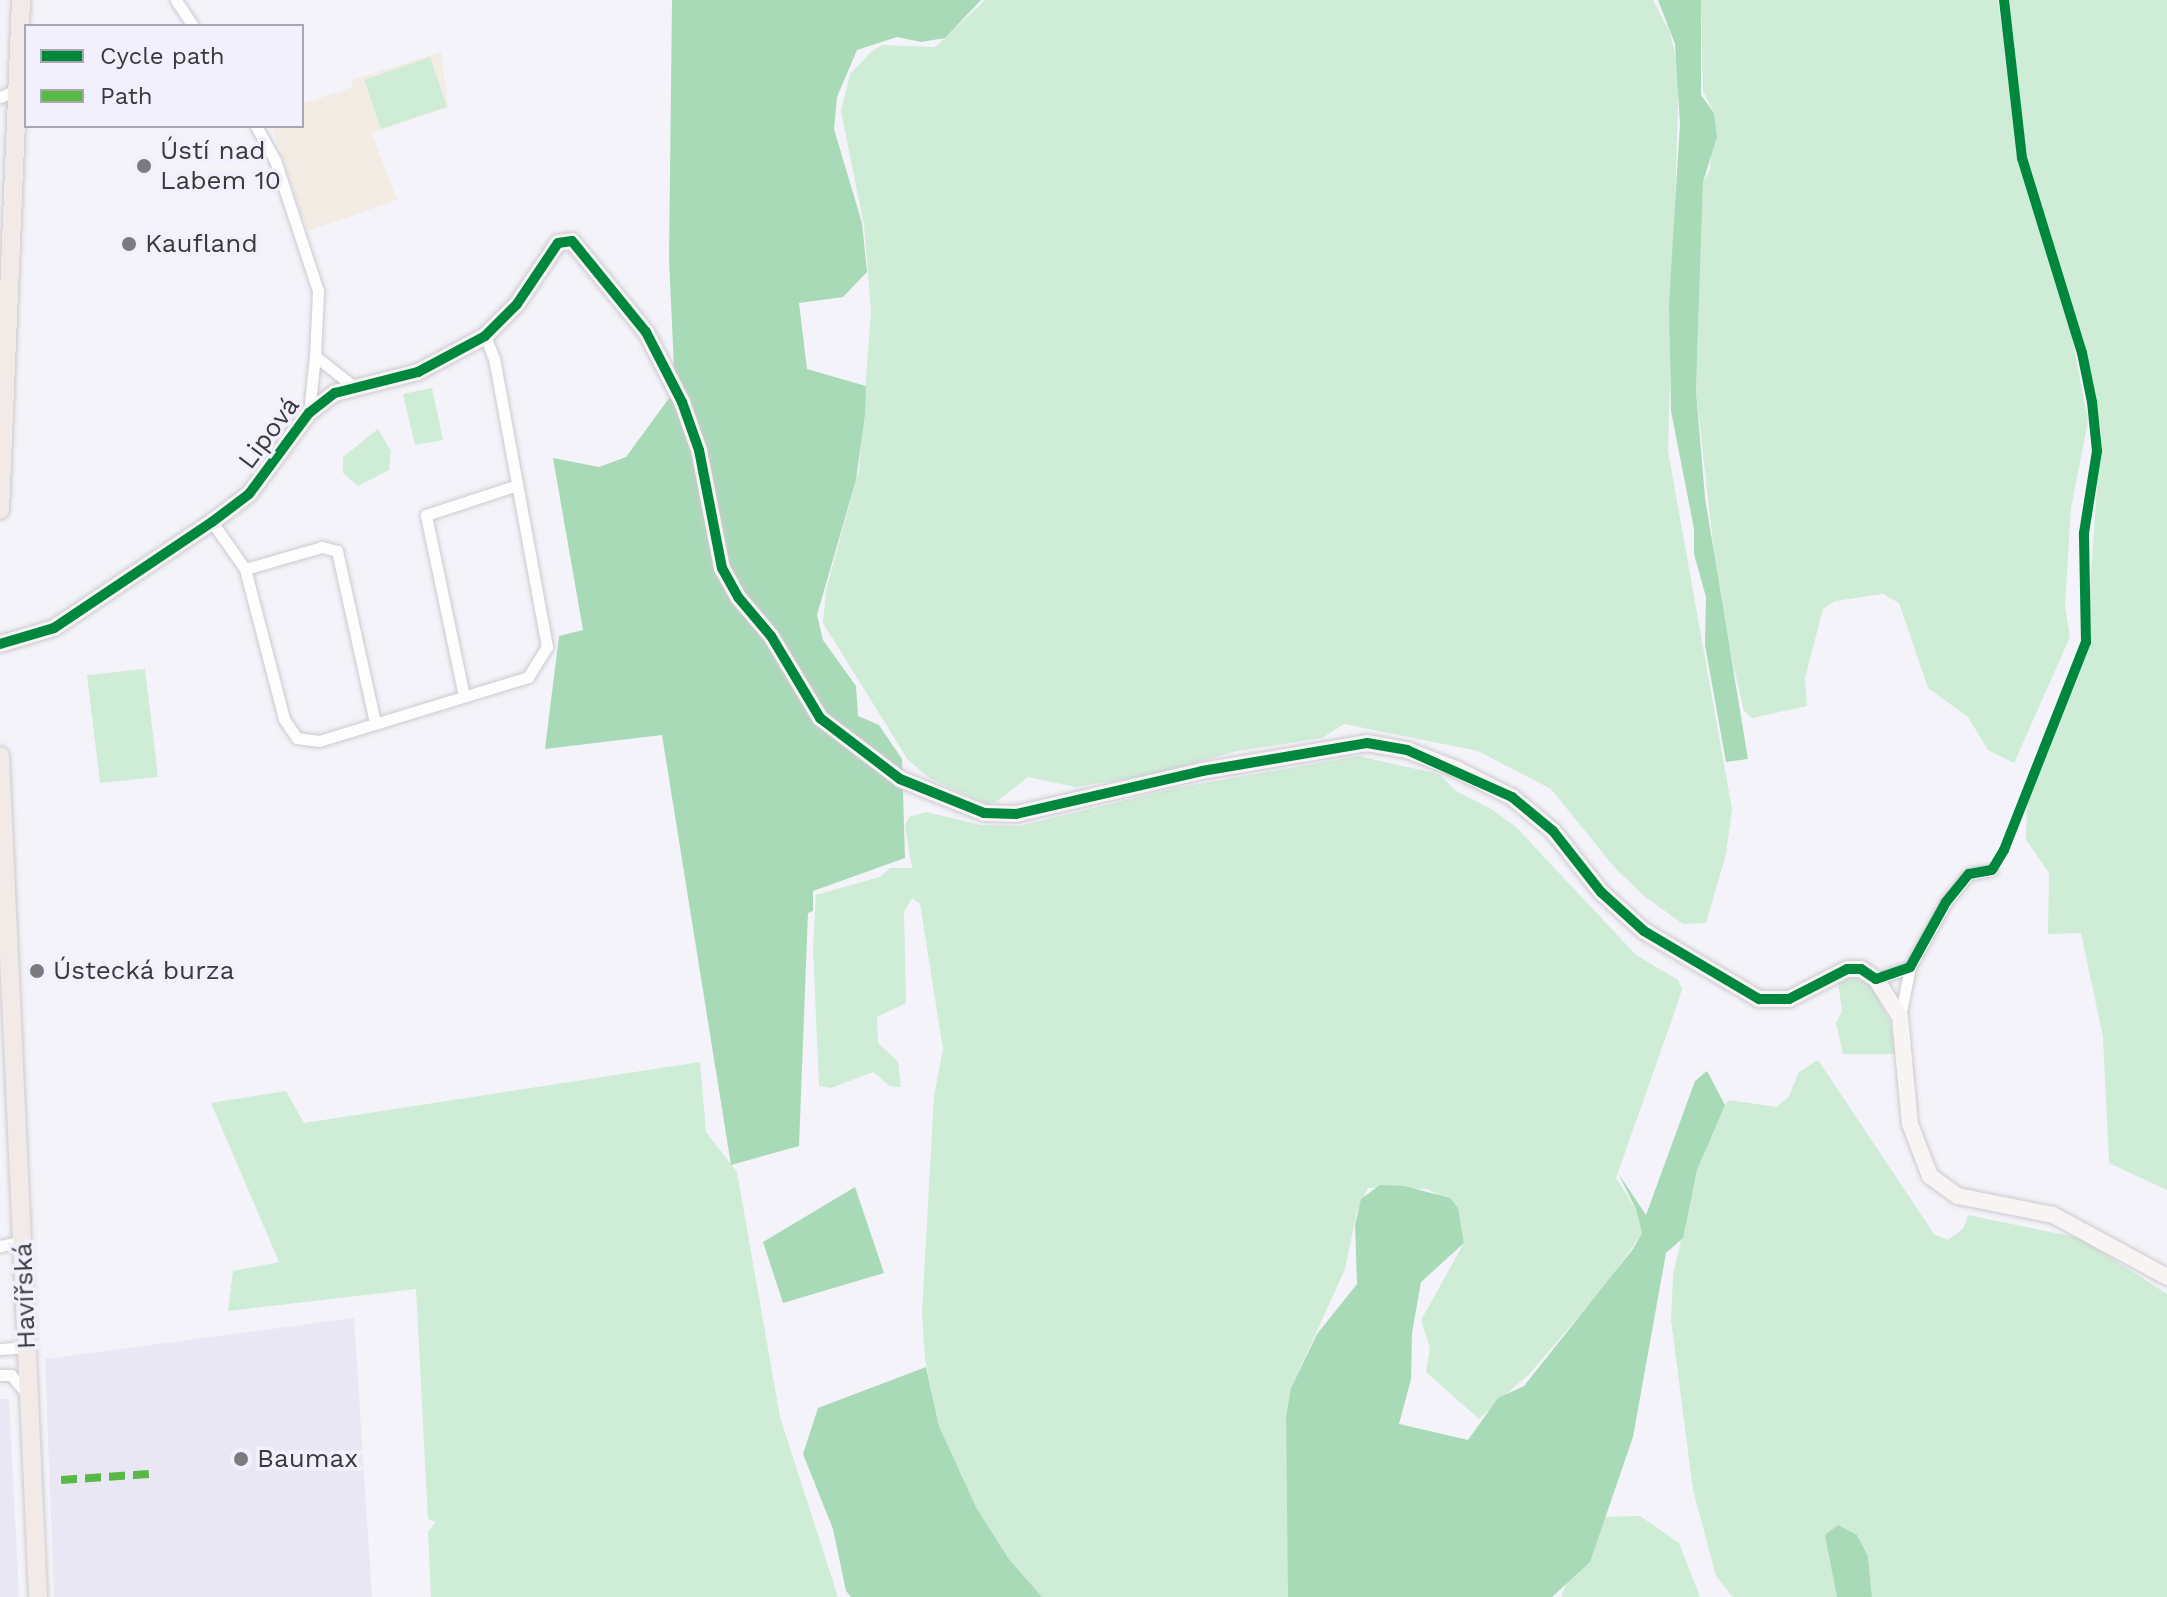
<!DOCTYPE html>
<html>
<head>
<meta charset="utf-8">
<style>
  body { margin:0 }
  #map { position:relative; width:2167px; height:1597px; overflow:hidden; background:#f4f3f9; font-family:"Work Sans",sans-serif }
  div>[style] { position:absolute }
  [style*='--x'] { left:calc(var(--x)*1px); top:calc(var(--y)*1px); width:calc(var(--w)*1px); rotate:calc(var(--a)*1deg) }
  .built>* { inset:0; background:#e9e7f4 }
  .education>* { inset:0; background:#f3ece4 }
  .green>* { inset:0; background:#cfecd7 }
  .forest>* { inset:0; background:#a9dab8 }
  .roads { filter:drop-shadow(0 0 2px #cbcacf) drop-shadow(0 0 2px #cbcacf) }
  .street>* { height:11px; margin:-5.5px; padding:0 5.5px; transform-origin:5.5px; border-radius:5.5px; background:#fdfdfe }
  .secondary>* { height:16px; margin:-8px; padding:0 8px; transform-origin:8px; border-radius:8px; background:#f7f4f3 }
  .primary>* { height:18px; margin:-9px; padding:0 9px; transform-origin:9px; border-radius:9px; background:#f1eae7 }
  .quiet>* { height:8px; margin-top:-4px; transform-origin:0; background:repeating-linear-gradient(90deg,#58b947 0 16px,transparent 0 24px) }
  .cycleway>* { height:10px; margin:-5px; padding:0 5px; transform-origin:5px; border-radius:5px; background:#00873e }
  .dots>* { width:22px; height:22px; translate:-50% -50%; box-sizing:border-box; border:4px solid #f2f0fc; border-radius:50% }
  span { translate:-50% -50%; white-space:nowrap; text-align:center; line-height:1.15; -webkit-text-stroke:7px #f2f0fc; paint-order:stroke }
  .poi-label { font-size:26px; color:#3a393e }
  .left { translate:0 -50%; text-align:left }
  .street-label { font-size:26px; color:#3a393e }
  .legend { position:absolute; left:24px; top:24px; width:280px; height:104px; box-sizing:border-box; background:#f2f0fc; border:2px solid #a8a7b0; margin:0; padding:10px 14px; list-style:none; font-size:24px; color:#3a393e }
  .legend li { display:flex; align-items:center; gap:16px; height:40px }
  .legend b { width:40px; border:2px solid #a8a7b0 }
</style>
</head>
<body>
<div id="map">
  <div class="built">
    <div style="clip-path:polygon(354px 1318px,372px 1597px,54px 1597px,45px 1359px)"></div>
    <div style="clip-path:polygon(0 1399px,9px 1399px,19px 1597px,0 1597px)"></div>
  </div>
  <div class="education">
    <div style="clip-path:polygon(441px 52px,448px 107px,372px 133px,397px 200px,308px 231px,272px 126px,302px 126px,302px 104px,353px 87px,351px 80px)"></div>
  </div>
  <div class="green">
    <div style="clip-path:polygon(985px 0,1653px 0,1670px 32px,1679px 71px,1668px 451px,1732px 809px,1726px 854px,1706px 923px,1683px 924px,1644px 896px,1615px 868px,1551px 789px,1478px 751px,1344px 724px,1322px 738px,1237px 751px,1152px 775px,1075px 787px,1028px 777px,996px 802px,985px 803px,929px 778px,908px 760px,823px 623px,826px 590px,859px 470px,871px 311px,864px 225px,841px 111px,850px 74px,871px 52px,882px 45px,935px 47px)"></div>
    <div style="clip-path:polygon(1701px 0,1998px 0,2017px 152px,2069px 321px,2088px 421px,2071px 508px,2065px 606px,2070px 637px,2014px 763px,1988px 750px,1968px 717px,1928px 688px,1899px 603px,1883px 594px,1835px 601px,1823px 609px,1805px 678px,1807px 706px,1752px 718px,1744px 711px,1720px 607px,1696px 391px,1703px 182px,1710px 170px,1714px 113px,1703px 91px)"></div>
    <div style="clip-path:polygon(2009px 0,2167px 0,2167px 1190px,2109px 1163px,2103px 1037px,2081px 933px,2048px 934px,2049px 873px,2026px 840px,2027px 804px,2040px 763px,2085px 656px,2101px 431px,2087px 355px,2027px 162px)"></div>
    <div style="clip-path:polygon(430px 57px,447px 107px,381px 129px,364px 80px)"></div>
    <div style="clip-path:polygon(432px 388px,443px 440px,415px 445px,403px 394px)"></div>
    <div style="clip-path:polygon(378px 429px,391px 451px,389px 470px,358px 486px,343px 473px,343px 457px)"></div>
    <div style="clip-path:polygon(145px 669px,158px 777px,100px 783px,87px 675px)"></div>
    <div style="clip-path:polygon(1358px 756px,1439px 774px,1456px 791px,1493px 810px,1516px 827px,1636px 955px,1678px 980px,1682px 989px,1677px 1005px,1616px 1178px,1636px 1209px,1642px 1233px,1609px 1281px,1531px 1372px,1479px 1419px,1426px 1372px,1430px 1348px,1421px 1320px,1464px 1243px,1458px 1208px,1428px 1189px,1368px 1188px,1357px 1211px,1345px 1269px,1291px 1388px,1288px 1597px,1042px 1597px,1009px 1559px,977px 1509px,939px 1426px,925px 1360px,922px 1312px,934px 1096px,943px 1049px,920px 904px,912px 898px,904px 912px,906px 1003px,877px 1017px,878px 1043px,898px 1062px,901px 1087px,890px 1086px,873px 1072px,831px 1088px,819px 1086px,813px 948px,816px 895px,880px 877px,890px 868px,912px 868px,905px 825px,909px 817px,926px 812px,981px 825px,1019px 826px,1176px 788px)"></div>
    <div style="clip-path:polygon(1848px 975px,1870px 984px,1890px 1021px,1895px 1054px,1843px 1054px,1836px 1023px,1842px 1011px,1838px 981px)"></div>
    <div style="clip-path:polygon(1818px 1060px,1934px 1234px,1948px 1240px,1963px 1229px,1968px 1215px,2080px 1238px,2167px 1294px,2167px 1597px,1872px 1597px,1868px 1556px,1857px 1535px,1831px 1559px,1837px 1597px,1733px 1597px,1716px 1576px,1693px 1490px,1671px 1320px,1673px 1275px,1697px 1170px,1721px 1110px,1729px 1100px,1776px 1107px,1788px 1098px,1799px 1072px)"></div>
    <div style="clip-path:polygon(700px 1062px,706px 1132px,737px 1172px,780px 1417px,838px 1597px,431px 1597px,428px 1531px,436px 1522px,428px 1519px,416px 1289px,228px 1311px,233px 1271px,279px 1262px,211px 1103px,286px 1091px,304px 1123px)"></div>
    <div style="clip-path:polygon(1640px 1516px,1679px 1543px,1700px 1597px,1561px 1597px,1594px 1517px)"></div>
  </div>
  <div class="forest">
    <div style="clip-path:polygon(672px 0,981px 0,945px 38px,921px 42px,897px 37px,857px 50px,837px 97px,834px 129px,862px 223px,867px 272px,843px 297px,799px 303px,807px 369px,866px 386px,865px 414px,856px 480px,817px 615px,823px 640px,856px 686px,858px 716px,879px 725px,902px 759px,905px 858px,813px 891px,813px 911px,808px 913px,799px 1146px,731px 1165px,662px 735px,545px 749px,559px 636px,583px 630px,553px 458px,599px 467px,626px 457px,675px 390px,669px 259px)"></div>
    <div style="clip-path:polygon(1658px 0,1701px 0,1701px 95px,1714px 113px,1717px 137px,1703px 182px,1696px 391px,1705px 498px,1748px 759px,1726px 762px,1705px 645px,1706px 597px,1694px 554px,1694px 529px,1671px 411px,1669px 303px,1680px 124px,1675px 44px)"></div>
    <div style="clip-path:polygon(1707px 1071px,1725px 1105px,1697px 1170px,1683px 1238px,1666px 1253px,1633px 1437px,1590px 1562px,1552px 1597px,1288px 1597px,1286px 1417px,1291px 1388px,1317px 1334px,1357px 1284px,1355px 1225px,1361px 1199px,1380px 1185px,1404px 1186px,1450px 1198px,1458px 1208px,1464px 1243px,1421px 1282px,1412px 1333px,1411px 1379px,1399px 1424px,1468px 1440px,1498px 1398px,1524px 1386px,1633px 1249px,1642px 1233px,1636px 1209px,1618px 1173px,1646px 1215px,1695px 1081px)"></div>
    <div style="clip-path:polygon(855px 1187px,884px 1273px,783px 1303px,763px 1242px)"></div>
    <div style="clip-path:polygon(926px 1367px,939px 1426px,977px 1509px,1009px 1559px,1042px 1597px,851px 1597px,846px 1591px,833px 1529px,803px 1454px,818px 1408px)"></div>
    <div style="clip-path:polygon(1838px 1525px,1857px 1535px,1868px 1556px,1872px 1597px,1837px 1597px,1825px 1535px)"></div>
  </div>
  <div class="roads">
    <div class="street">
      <div style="--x:176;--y:0;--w:31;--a:57"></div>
      <div style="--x:0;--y:97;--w:18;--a:-22"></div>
      <div style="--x:256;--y:126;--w:39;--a:61"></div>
      <div style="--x:275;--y:160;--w:138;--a:71.8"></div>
      <div style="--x:318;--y:291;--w:65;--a:92.6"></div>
      <div style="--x:315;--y:356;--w:48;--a:38.3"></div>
      <div style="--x:309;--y:413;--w:57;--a:-84"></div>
      <div style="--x:212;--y:522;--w:57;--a:54.9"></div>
      <div style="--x:245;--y:569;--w:155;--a:75.4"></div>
      <div style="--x:284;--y:719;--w:23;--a:56"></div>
      <div style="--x:297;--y:738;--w:22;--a:8"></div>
      <div style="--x:319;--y:741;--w:219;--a:-17"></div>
      <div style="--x:528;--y:677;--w:36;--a:-58"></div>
      <div style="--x:547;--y:647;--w:293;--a:-100.4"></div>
      <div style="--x:494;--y:359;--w:25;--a:-111"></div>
      <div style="--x:245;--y:569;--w:80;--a:-15.9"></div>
      <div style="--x:322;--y:547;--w:16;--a:15"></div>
      <div style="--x:337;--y:551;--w:176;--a:77.5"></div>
      <div style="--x:464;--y:696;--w:185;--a:-101.9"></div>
      <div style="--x:426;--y:515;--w:93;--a:-18.2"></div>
      <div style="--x:1876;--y:979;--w:36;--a:-19"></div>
      <div style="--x:1910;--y:967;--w:74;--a:-61"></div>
      <div style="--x:1946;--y:902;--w:36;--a:-51"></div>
      <div style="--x:1969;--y:874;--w:23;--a:-10"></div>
      <div style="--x:1900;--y:1017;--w:51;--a:-78.7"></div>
      <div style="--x:0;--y:1246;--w:24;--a:-12"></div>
      <div style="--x:0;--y:1349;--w:26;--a:-4"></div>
      <div style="--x:0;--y:1375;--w:11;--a:0"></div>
      <div style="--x:11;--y:1375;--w:23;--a:50"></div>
    </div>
    <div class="secondary">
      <div style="--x:0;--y:644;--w:56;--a:-16.5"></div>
      <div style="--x:54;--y:628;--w:190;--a:-33.9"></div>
      <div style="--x:212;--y:522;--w:46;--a:-37.1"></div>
      <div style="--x:249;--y:494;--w:101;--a:-53.5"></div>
      <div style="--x:309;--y:413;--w:33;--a:-38"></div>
      <div style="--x:335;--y:393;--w:86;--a:-14.2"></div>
      <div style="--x:418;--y:372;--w:76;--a:-28.2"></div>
      <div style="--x:485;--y:336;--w:45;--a:-45"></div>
      <div style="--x:517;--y:304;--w:73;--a:-56.1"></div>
      <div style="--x:558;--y:243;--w:14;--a:-8"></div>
      <div style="--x:572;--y:241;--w:117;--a:50.9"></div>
      <div style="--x:646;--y:332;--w:79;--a:62.8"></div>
      <div style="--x:682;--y:402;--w:51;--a:70.5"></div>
      <div style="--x:699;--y:450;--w:120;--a:79"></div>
      <div style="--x:722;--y:568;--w:33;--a:61"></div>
      <div style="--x:738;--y:597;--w:51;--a:49.8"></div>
      <div style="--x:771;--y:636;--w:96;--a:59.1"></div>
      <div style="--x:820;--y:718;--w:101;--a:37.3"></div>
      <div style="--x:900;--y:779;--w:91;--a:22"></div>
      <div style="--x:984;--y:813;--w:32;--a:2"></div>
      <div style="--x:1016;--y:814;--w:191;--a:-13"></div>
      <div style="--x:1202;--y:771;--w:167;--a:-9.6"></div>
      <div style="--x:1367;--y:743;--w:41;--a:9.9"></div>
      <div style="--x:1407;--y:750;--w:53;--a:21.2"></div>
      <div style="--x:1456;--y:769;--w:63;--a:26.6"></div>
      <div style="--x:1512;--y:797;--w:53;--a:39.7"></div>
      <div style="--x:1553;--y:831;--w:78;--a:51.8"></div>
      <div style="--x:1601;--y:892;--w:58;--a:42.2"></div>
      <div style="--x:1644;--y:931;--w:134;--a:30.6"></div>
      <div style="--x:1759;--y:999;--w:30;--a:0"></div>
      <div style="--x:1789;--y:999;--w:65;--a:-27.3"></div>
      <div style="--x:1847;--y:969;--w:14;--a:0"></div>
      <div style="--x:1861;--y:969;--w:18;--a:34"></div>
      <div style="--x:1876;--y:979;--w:45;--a:57.7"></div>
      <div style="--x:1900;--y:1017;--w:107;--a:84.7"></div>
      <div style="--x:1910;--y:1124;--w:56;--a:69"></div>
      <div style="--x:1930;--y:1176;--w:34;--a:36"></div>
      <div style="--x:1958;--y:1196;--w:97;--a:11.3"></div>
      <div style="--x:2053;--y:1215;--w:130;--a:28.5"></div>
    </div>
    <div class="primary">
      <div style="--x:0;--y:510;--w:510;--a:-87.64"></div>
      <div style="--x:0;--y:756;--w:842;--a:87.41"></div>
    </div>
  </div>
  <div class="quiet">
    <div style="--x:61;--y:1480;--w:88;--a:-3.9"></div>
  </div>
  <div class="cycleway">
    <div style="--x:0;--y:644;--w:56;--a:-16.5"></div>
    <div style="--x:54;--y:628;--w:190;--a:-33.9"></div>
    <div style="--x:212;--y:522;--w:46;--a:-37.1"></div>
    <div style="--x:249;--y:494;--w:101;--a:-53.5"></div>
    <div style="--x:309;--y:413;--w:33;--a:-38"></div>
    <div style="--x:335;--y:393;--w:86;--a:-14.2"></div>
    <div style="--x:418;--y:372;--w:76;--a:-28.2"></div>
    <div style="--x:485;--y:336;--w:45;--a:-45"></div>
    <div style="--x:517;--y:304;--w:73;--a:-56.1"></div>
    <div style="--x:558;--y:243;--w:14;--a:-8"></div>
    <div style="--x:572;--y:241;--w:117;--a:50.9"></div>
    <div style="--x:646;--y:332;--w:79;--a:62.8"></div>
    <div style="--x:682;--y:402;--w:51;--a:70.5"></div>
    <div style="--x:699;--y:450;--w:120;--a:79"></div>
    <div style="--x:722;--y:568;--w:33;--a:61"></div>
    <div style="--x:738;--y:597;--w:51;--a:49.8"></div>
    <div style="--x:771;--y:636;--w:96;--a:59.1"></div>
    <div style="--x:820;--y:718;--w:101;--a:37.3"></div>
    <div style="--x:900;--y:779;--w:91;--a:22"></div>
    <div style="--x:984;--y:813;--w:32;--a:2"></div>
    <div style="--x:1016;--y:814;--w:191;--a:-13"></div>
    <div style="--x:1202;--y:771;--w:167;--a:-9.6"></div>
    <div style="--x:1367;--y:743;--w:41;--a:9.9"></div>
    <div style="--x:1407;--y:750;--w:115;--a:24.1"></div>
    <div style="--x:1512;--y:797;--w:53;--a:39.7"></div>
    <div style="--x:1553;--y:831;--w:78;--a:51.8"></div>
    <div style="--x:1601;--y:892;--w:58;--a:42.2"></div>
    <div style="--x:1644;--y:931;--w:134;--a:30.6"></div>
    <div style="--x:1759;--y:999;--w:30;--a:0"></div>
    <div style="--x:1789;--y:999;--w:65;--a:-27.3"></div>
    <div style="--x:1847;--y:969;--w:14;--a:0"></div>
    <div style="--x:1861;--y:969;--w:18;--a:34"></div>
    <div style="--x:1876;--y:979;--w:36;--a:-19"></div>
    <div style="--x:1910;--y:967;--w:74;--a:-61"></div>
    <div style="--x:1946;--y:902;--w:36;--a:-51"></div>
    <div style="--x:1969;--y:874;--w:23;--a:-10"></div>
    <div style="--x:1992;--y:870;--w:23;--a:-59"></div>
    <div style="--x:2004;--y:850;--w:224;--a:-68.5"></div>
    <div style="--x:2086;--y:642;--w:109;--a:-91.1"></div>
    <div style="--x:2084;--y:533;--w:83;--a:-81"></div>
    <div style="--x:2097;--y:451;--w:49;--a:-95.8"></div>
    <div style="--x:2092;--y:402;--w:50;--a:-101.5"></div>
    <div style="--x:2082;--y:353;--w:204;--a:-107.1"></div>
    <div style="--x:2022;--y:158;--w:159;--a:-96.5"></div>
  </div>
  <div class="dots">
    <div style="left:144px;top:166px;background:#7b7a7f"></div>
    <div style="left:129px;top:244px;background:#7b7a7f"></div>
    <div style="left:37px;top:971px;background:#7b7a7f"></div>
    <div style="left:241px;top:1459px;background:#7b7a7f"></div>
  </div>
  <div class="poi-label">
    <span class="left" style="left:160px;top:166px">Ústí nad<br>Labem 10</span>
    <span class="left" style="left:145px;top:244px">Kaufland</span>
    <span class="left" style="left:53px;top:971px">Ústecká burza</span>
    <span class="left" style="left:257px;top:1459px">Baumax</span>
  </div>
  <div class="street-label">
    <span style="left:269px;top:433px;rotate:-53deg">Lipová</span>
    <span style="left:25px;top:1296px;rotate:-92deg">Havířská</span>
  </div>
  <ul class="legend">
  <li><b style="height:10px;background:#00873e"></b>Cycle path</li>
  <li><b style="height:10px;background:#58b947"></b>Path</li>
  </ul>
</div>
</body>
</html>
